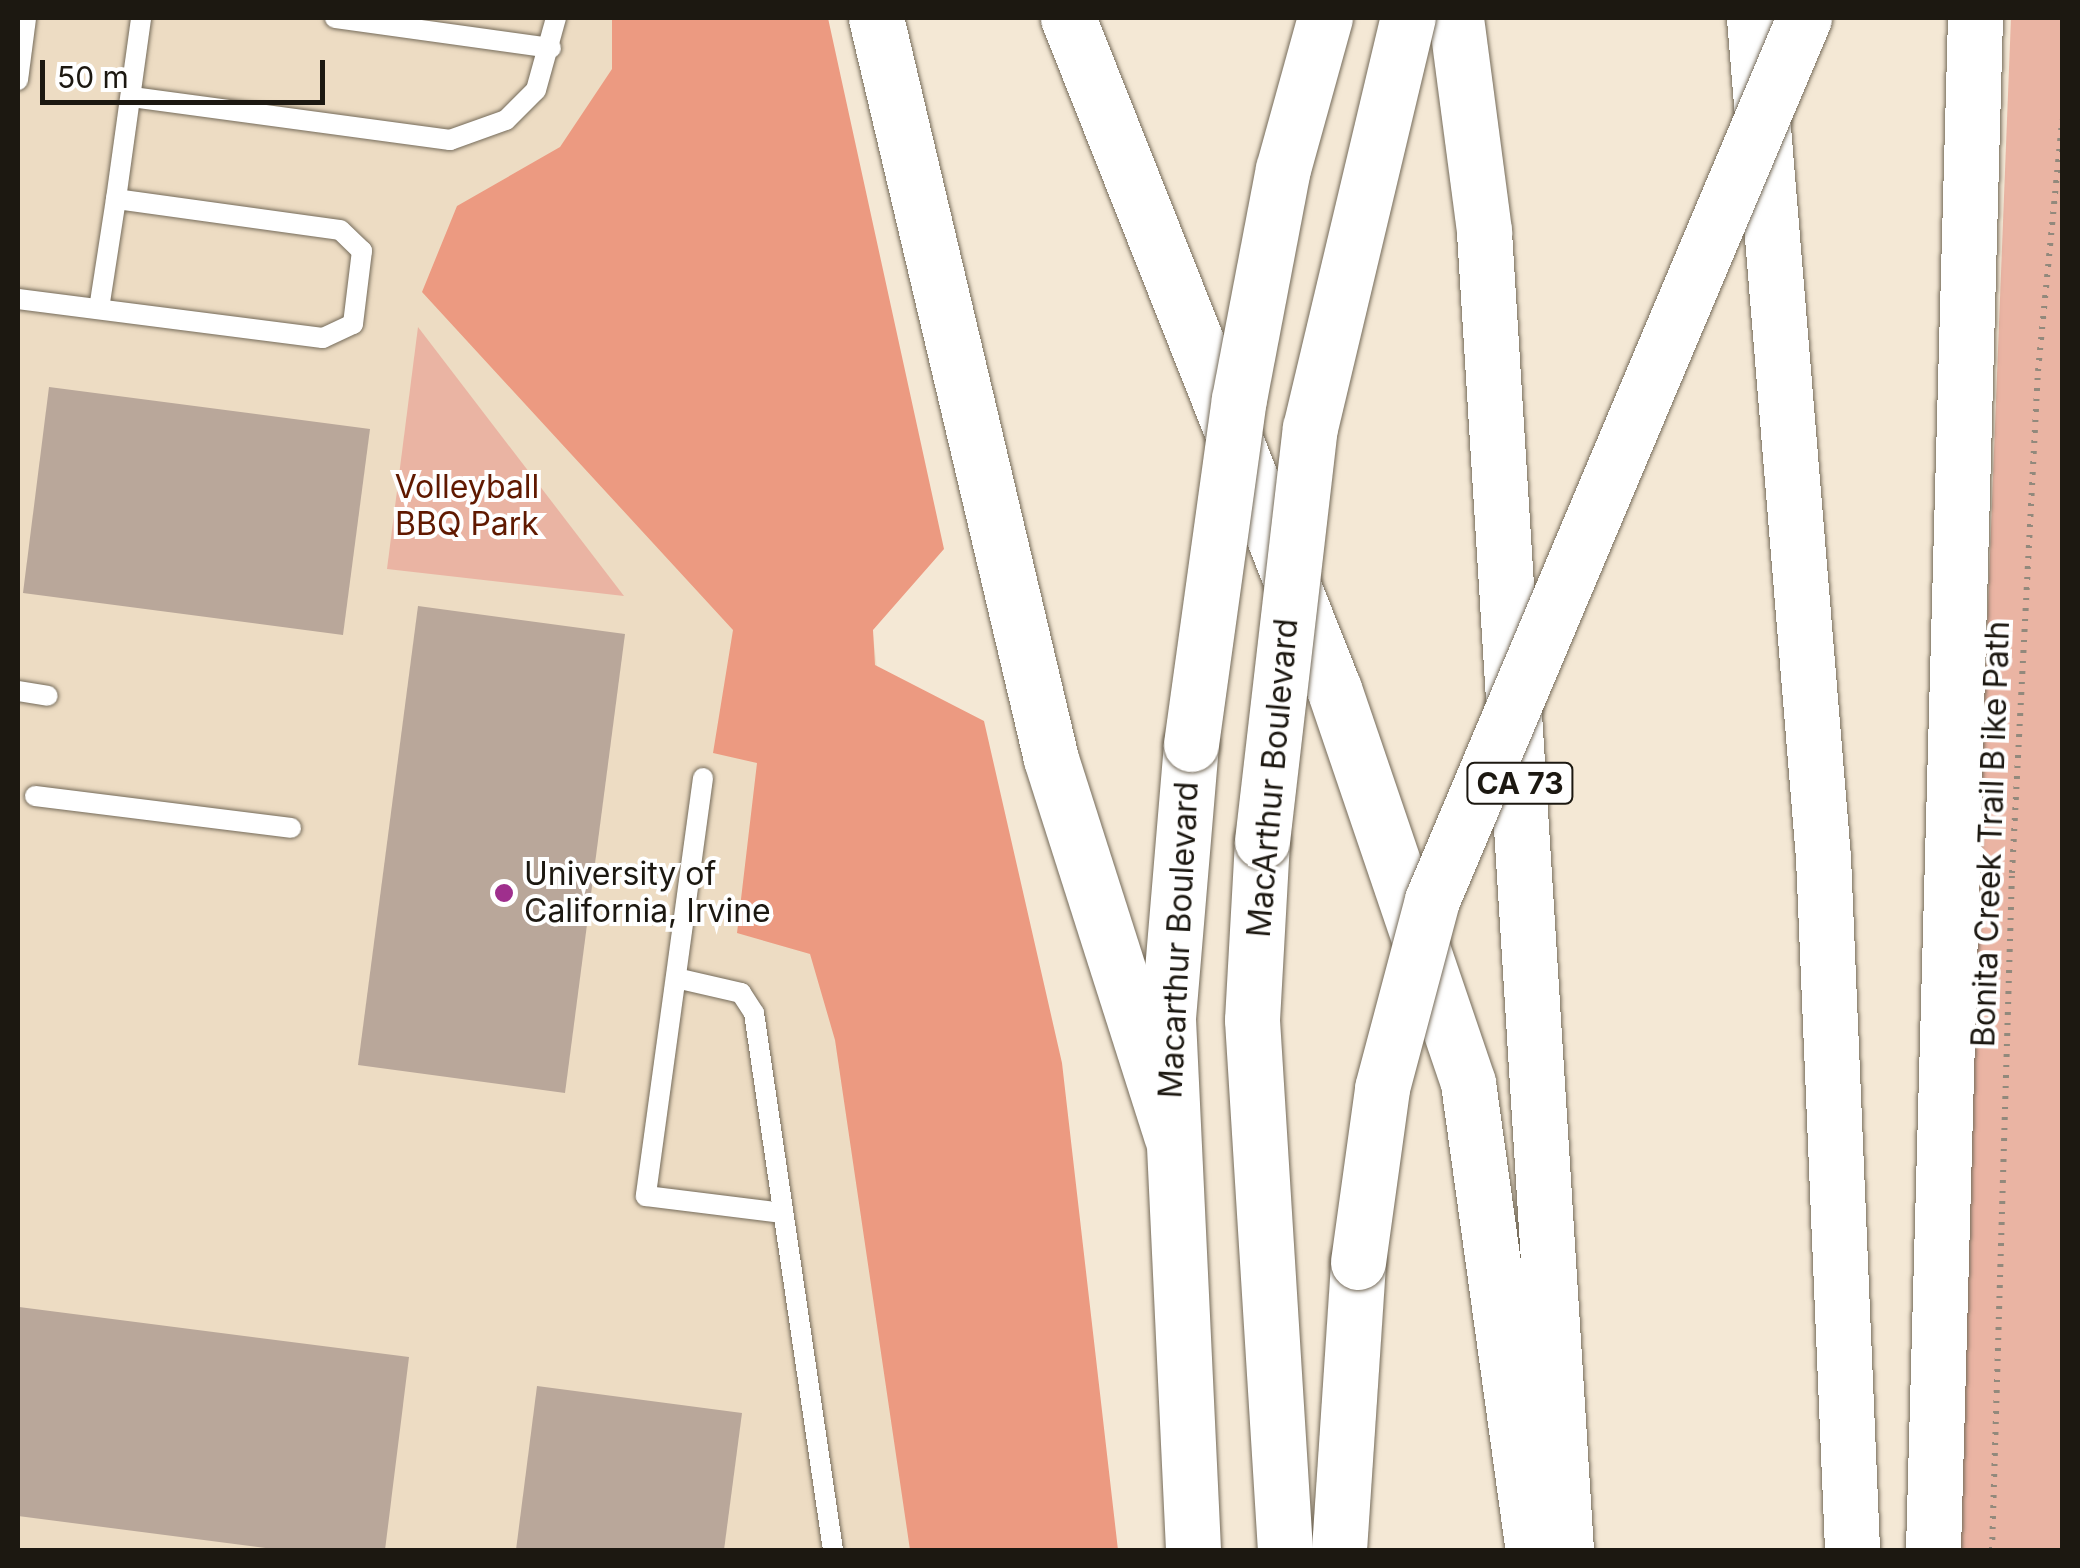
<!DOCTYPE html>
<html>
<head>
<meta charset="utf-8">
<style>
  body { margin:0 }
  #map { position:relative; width:2080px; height:1568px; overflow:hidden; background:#f4e8d5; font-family:Inter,sans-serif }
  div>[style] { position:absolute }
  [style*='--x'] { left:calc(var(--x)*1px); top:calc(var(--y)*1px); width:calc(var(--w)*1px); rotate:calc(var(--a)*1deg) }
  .built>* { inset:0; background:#eddcc3 }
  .green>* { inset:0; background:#eab4a3 }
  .forest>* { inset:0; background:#ec9a81 }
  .building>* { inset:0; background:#b9a79a }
  .path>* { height:6px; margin-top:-3px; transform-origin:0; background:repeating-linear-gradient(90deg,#92897c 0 2.5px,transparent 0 10.5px) }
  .roads { filter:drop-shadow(0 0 2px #756b5a) drop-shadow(0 0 2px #756b5a) }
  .service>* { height:20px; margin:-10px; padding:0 10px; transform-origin:10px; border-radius:10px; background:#fff }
  .primary>* { height:55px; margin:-27.5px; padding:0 27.5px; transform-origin:27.5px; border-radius:27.5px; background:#fff }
  .motorway>* { height:55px; margin:-27.5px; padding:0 27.5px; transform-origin:27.5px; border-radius:27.5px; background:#fff }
  .bridges { filter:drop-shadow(0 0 2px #756b5a) drop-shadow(0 0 2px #756b5a) }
  .primary-bridge>* { height:55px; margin:-27.5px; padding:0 27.5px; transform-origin:27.5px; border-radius:27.5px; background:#fff }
  .motorway-bridge>* { height:55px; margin:-27.5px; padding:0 27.5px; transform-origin:27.5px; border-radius:27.5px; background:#fff }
  .dots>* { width:28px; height:28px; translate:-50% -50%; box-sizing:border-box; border:5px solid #fff; border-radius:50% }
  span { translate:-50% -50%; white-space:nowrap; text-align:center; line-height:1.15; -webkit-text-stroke:8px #fff; paint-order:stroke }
  .shield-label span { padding:2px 8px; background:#fff; border:2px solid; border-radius:8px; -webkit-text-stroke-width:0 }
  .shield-label { font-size:30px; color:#1c1811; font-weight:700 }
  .park-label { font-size:32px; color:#601900 }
  .street-label { font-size:32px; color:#1c1811 }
  .poi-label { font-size:32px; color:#1c1811 }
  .left { translate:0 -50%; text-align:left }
  .frame { position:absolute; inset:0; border:20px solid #1c1811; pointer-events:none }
  .scale { position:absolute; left:40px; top:60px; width:285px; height:45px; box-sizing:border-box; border:5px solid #1c1811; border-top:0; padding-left:12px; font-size:30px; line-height:35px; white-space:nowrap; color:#1c1811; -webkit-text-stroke:8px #fff; paint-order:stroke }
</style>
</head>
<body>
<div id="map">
  <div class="built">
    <div style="clip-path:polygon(18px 18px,798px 18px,878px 676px,1089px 1550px,18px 1550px)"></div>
  </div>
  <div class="green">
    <div style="clip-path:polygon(2011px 18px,2062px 18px,2062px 1550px,1951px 1550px)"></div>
    <div style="clip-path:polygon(418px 327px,624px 596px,387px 569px)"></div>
  </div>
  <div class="forest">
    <div style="clip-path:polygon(612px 18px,828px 18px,944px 549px,873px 630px,875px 665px,984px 721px,1062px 1063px,1118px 1550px,910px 1550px,835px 1040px,810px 954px,737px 933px,757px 763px,713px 753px,733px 630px,422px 292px,457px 206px,560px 147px,612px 69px)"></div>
  </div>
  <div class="building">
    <div style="clip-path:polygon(49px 387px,370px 429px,343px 635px,23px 593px)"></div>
    <div style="clip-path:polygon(418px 606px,625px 634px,565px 1093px,358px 1065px)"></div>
    <div style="clip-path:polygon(19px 1307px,409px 1357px,385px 1550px,281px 1550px,18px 1516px)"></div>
    <div style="clip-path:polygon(537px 1386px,742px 1413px,724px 1550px,516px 1550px)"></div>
  </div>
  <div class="path">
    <div style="--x:1992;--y:1550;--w:677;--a:-88.31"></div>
    <div style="--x:2012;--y:873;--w:503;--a:-87.04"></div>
    <div style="--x:2038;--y:371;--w:252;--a:-84.5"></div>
  </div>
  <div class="roads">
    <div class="service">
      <div style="--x:335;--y:18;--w:218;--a:7.9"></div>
      <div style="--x:18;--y:80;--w:63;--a:-82.6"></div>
      <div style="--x:132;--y:97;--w:321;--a:7.7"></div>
      <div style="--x:450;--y:140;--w:59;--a:-19.7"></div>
      <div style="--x:506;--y:120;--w:42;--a:-45"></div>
      <div style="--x:536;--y:90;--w:75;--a:-74.5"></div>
      <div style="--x:116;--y:199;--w:183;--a:-82.1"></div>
      <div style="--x:18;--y:299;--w:307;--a:7.3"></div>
      <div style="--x:323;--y:338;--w:33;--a:-25"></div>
      <div style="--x:353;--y:324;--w:74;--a:-83"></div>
      <div style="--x:362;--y:251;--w:30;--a:-136"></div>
      <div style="--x:340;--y:230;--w:226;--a:-172.1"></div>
      <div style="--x:116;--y:199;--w:111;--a:98.8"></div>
      <div style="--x:18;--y:691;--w:30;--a:9"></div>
      <div style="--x:703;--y:778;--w:422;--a:97.8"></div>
      <div style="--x:646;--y:1196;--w:138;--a:7.1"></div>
      <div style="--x:35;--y:796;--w:258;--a:7.1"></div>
      <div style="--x:676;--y:978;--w:67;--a:13"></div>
      <div style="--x:741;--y:993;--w:24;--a:57"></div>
      <div style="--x:754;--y:1013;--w:543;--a:81.63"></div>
    </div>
    <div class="primary">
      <div style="--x:1191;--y:744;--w:276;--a:94.8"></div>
      <div style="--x:1168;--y:1019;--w:532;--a:87.3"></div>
      <div style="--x:1262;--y:841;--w:179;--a:93.2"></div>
      <div style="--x:1252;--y:1020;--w:531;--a:86.44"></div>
    </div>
    <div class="motorway">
      <div style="--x:876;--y:18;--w:761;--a:76.71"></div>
      <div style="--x:1051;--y:759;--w:396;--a:72.3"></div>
      <div style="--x:1068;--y:18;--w:722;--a:68.38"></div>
      <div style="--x:1334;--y:689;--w:416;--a:71.2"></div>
      <div style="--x:1468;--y:1083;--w:472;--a:82.1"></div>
      <div style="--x:1456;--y:18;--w:216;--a:82.5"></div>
      <div style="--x:1484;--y:232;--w:1321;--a:86.44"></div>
      <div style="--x:1754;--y:18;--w:842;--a:85.3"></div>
      <div style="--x:1823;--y:857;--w:694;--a:87.6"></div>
      <div style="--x:1339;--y:1550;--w:289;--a:-86.2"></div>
      <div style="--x:1933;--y:1550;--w:1533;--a:-88.43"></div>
    </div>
  </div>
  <div class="bridges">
    <div class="primary-bridge">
      <div style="--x:1191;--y:744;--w:348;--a:-82.1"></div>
      <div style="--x:1239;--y:399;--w:234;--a:-79.2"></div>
      <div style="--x:1283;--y:169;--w:157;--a:-74.5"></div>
      <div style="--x:1262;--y:841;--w:416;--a:-83.4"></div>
      <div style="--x:1310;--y:428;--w:422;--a:-76.6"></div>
    </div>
    <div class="motorway-bridge">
      <div style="--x:1358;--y:1262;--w:176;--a:-82.1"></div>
      <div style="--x:1382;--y:1088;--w:195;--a:-75.1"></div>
      <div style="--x:1432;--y:900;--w:957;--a:-67.13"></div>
    </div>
  </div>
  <div class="dots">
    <div style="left:504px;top:893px;background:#9f2f8d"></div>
  </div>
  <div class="shield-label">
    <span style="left:1520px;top:783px">CA 73</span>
  </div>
  <div class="park-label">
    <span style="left:467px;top:506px">Volleyball<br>BBQ Park</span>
  </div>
  <div class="street-label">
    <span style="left:1273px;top:778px;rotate:-85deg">MacArthur Boulevard</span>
    <span style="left:1991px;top:834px;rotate:-88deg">Bonita Creek Trail B ike Path</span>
    <span style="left:1179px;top:940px;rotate:-87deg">Macarthur Boulevard</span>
  </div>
  <div class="poi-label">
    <span class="left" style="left:524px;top:893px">University of<br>California, Irvine</span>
  </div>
  <div class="frame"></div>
  <div class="scale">50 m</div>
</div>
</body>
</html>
